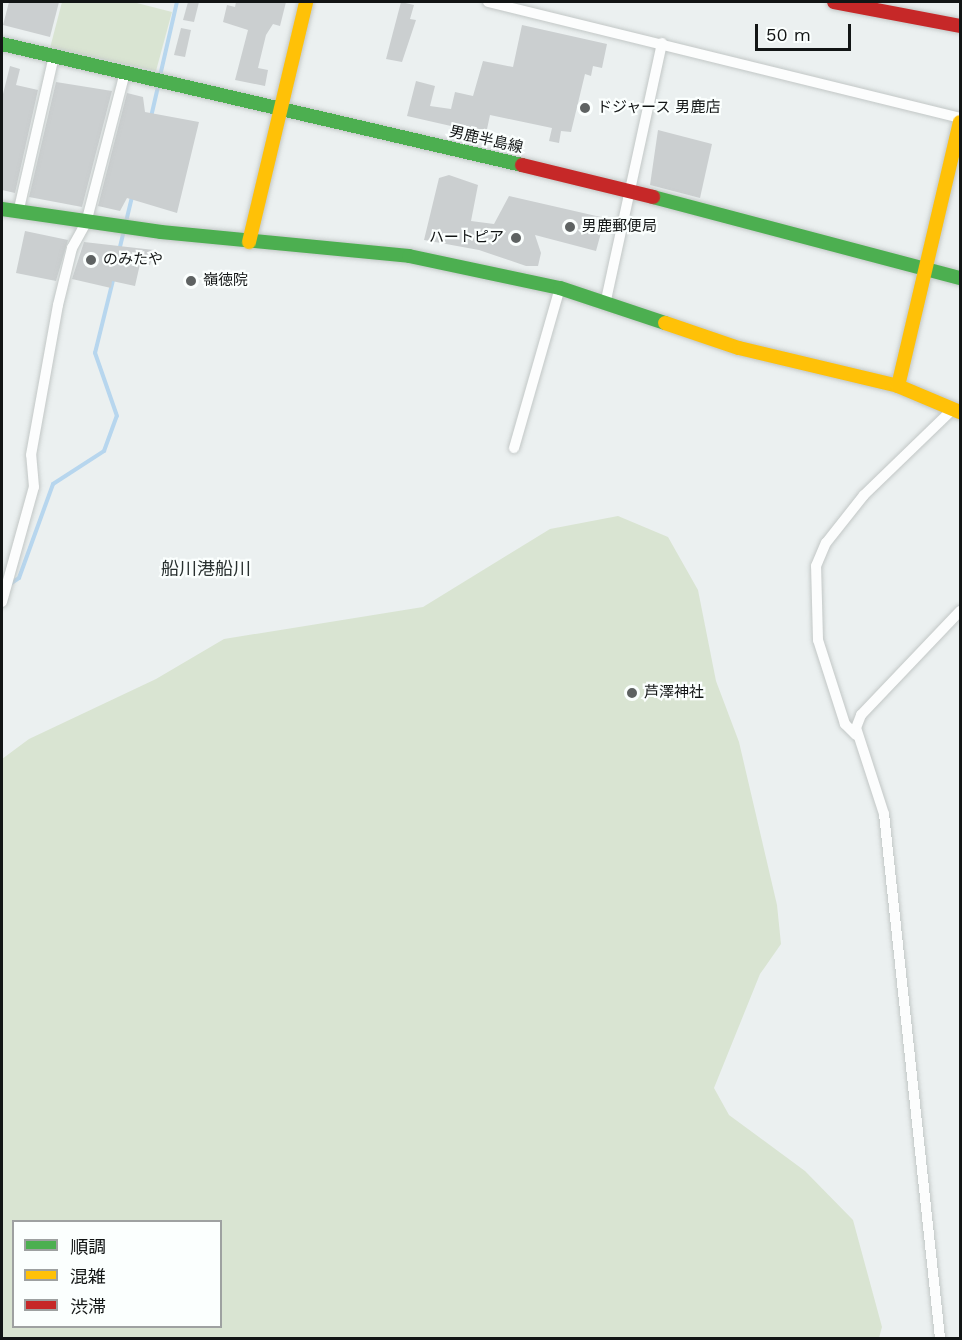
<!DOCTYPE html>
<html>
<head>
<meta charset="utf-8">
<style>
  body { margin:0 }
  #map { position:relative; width:962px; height:1340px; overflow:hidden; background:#ebf0f0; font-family:"Work Sans","Noto Sans JP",sans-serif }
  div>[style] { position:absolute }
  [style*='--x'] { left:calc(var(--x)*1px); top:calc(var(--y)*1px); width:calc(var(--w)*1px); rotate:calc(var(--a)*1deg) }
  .green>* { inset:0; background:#d9e4d2 }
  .stream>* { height:4px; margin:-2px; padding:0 2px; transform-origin:2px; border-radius:2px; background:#b7d6ee }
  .building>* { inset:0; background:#cbcfd0 }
  .roads { filter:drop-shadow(0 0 2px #c2c7c6) drop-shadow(0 0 2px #c2c7c6) }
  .street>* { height:10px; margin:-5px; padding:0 5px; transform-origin:5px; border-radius:5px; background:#fcfdfd }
  .fast>* { height:14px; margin:-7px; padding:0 7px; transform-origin:7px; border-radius:7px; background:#4caf50 }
  .slow>* { height:14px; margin:-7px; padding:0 7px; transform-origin:7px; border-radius:7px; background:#ffc107 }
  .jam>* { height:14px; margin:-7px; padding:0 7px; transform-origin:7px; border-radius:7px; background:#c62828 }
  .dots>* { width:16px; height:16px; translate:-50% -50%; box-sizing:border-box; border:3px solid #fbfffe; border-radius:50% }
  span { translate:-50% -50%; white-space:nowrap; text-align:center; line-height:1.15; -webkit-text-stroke:4.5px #fbfffe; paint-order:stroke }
  .poi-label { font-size:15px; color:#121515 }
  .left { translate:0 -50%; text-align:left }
  .right { translate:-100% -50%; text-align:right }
  .street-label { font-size:15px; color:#121515 }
  .quarter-label { font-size:18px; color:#28302f }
  .frame { position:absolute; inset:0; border:3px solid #121515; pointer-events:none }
  .legend { position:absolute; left:12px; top:1220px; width:210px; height:108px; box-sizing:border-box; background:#fbfffe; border:2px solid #9ea1a1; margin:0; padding:8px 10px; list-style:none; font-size:18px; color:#121515 }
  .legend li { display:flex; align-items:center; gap:12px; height:30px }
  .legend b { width:30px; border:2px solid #9ea1a1 }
  .scale { position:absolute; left:755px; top:24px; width:96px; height:27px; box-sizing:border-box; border:3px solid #121515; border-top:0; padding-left:8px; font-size:18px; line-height:21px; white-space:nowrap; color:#121515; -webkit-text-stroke:4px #fbfffe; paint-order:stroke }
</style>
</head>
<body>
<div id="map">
  <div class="green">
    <div style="clip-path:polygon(62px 2px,133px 2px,172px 12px,156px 71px,50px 48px)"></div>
    <div style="clip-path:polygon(evenodd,618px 516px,668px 537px,698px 590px,716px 681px,739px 742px,777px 905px,781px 944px,760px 974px,714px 1088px,729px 1115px,805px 1171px,853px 1220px,882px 1327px,879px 1338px,2px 1338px,2px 759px,29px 739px,156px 679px,224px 639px,423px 607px,550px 529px,618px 516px,14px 1222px,220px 1222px,220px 1326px,14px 1326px,14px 1222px)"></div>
  </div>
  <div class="stream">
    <div style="--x:160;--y:76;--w:76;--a:-77.1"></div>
    <div style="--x:151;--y:117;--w:32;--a:-77"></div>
    <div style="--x:119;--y:251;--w:56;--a:-76.5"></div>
    <div style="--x:10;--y:584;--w:11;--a:-34"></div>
    <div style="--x:19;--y:578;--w:100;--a:-70.1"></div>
    <div style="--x:53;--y:484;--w:61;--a:-32.9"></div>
    <div style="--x:104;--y:451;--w:37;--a:-70"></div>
    <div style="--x:117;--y:416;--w:67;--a:-109.2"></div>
    <div style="--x:95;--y:353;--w:79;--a:-76.1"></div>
  </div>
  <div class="building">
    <div style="clip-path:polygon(9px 2px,59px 2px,50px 37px,3px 25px)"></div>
    <div style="clip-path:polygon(188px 2px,199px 2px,194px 22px,183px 20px)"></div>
    <div style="clip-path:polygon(236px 2px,286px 2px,280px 26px,273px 24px,266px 35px,258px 68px,268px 70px,265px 86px,235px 80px,248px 30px,223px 22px,227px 5px,235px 7px)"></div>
    <div style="clip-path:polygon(401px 2px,414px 5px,410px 19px,416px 20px,402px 62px,386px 59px)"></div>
    <div style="clip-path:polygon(522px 25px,607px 44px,602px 68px,593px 66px,591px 76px,585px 74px,571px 132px,561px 131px,559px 143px,549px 141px,552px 128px,490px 115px,486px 134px,407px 116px,416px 81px,435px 86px,430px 106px,451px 109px,455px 92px,473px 96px,483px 61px,513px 67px)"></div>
    <div style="clip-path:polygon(181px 28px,191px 30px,185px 57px,174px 55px)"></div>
    <div style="clip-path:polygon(10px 66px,20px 69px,16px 85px,38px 90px,15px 193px,2px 190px,2px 98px)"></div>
    <div style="clip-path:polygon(56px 82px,112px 91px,82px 207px,29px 197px)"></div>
    <div style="clip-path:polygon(127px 93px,143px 97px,145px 112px,199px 122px,177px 213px,127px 198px,120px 211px,98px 206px)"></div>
    <div style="clip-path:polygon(658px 130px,712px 144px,700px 198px,650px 185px)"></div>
    <div style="clip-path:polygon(449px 175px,478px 185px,471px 221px,494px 224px,509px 196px,605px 218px,596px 251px,535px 235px,541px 253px,538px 266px,526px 266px,479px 250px,424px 240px,439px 178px)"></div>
    <div style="clip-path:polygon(25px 231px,68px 240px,56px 281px,16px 273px)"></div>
    <div style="clip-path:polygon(84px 242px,154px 250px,150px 265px,140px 264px,135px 286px,112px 281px,111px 288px,72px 279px)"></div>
  </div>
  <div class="roads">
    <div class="street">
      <div style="--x:488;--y:2;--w:486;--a:13.8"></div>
      <div style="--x:18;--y:213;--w:161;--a:-77.1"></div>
      <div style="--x:606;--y:300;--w:263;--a:-77.7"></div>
      <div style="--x:514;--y:448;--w:166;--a:-74"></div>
      <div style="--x:2;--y:602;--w:119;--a:-74.5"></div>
      <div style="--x:34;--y:487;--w:32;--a:-95"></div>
      <div style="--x:31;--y:455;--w:152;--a:-79.8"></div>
      <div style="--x:58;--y:305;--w:59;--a:-76.2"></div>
      <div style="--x:72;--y:248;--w:29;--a:-61"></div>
      <div style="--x:86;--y:223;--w:156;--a:-75.5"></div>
      <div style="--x:856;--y:735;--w:16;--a:-135"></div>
      <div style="--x:845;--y:724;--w:88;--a:-107.8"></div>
      <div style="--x:818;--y:640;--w:74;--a:-91.5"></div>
      <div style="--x:816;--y:566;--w:25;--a:-67"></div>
      <div style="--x:826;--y:543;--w:61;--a:-51.6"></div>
      <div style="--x:864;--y:495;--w:125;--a:-44"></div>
      <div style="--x:940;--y:1338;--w:527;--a:-96.1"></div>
      <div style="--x:884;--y:814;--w:90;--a:-108"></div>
      <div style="--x:856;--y:728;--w:14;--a:-69"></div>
      <div style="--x:861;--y:715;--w:144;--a:-46.4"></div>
    </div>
    <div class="fast">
      <div style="--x:2;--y:44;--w:534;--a:13.1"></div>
      <div style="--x:653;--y:197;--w:318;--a:14.8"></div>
      <div style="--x:2;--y:209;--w:161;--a:8.2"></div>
      <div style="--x:161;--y:232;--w:249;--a:5.5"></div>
      <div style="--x:409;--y:256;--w:154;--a:12"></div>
      <div style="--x:560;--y:288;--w:111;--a:18.4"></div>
    </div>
    <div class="slow">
      <div style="--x:249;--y:242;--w:247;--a:-76.6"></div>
      <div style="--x:665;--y:323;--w:78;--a:18.7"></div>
      <div style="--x:739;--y:348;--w:163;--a:13.4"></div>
      <div style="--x:898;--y:386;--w:67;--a:22.8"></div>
      <div style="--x:898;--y:386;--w:271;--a:-76.8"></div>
    </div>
    <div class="jam">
      <div style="--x:834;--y:2;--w:128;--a:10.8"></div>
      <div style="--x:522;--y:165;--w:135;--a:13.7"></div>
    </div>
  </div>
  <div class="dots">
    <div style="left:585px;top:108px;background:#5e6262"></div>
    <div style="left:570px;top:227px;background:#5e6262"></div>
    <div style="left:516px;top:238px;background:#5e6262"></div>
    <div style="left:91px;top:260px;background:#5e6262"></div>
    <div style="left:191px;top:281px;background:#5e6262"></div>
    <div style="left:632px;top:693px;background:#5e6262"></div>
  </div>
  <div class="poi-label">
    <span class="left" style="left:597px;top:108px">ドジャース 男鹿店</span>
    <span class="left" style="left:582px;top:227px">男鹿郵便局</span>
    <span class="right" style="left:504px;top:238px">ハートピア</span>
    <span class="left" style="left:103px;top:260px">のみたや</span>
    <span class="left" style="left:203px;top:281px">嶺徳院</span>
    <span class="left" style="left:644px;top:693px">芦澤神社</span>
  </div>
  <div class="street-label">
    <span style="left:486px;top:140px;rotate:13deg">男鹿半島線</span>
  </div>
  <div class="quarter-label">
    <span style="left:206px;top:569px">船川港船川</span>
  </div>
  <div class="frame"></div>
  <ul class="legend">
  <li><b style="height:8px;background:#4caf50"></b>順調</li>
  <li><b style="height:8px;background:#ffc107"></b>混雑</li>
  <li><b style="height:8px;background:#c62828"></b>渋滞</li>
  </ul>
  <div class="scale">50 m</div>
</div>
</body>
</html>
